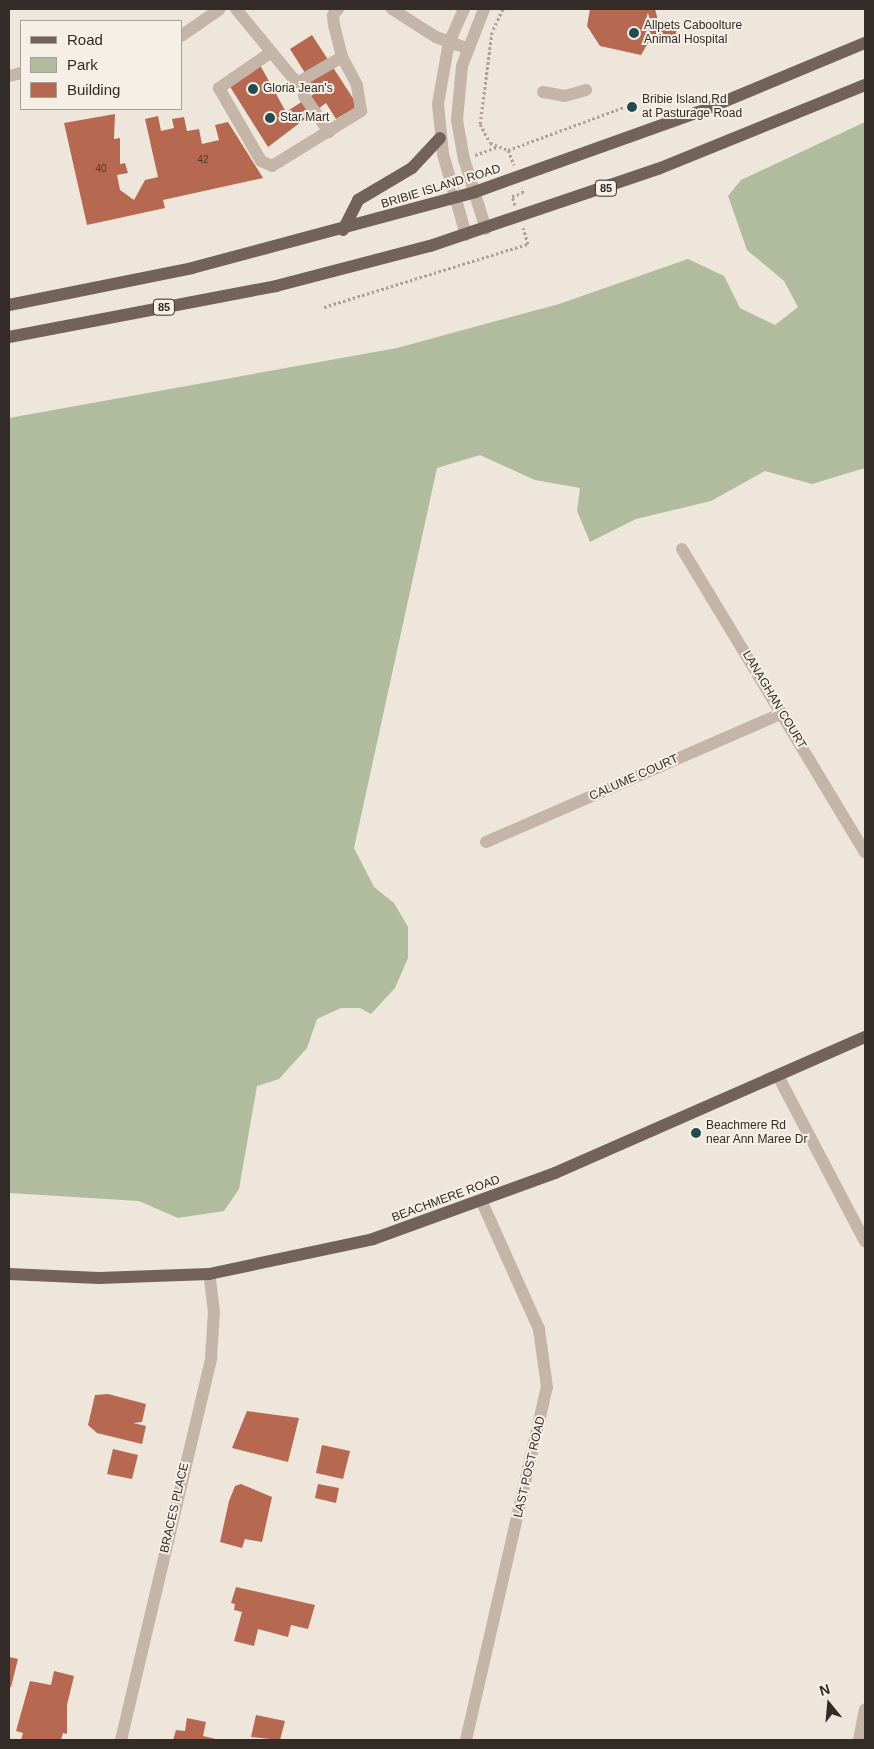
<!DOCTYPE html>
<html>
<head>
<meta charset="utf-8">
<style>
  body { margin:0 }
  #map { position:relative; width:874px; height:1749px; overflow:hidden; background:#eee5db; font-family:Arial,sans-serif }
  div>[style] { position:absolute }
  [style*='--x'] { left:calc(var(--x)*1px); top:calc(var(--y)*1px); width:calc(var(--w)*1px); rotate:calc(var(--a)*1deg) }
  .green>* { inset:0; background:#b1bb9d }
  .building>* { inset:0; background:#b76850 }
  .path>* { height:3px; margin-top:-1.5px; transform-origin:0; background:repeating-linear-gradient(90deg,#b09f93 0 2.5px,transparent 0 5px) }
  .minor>* { height:12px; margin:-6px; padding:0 6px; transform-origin:6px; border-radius:6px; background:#c4b5a8 }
  .major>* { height:12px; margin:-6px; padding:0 6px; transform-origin:6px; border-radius:6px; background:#72625a }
  .dots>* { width:14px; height:14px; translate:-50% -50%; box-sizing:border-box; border:2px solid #f6efe6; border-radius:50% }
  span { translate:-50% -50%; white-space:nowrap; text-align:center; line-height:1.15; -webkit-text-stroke:4px #f6efe6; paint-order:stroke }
  .number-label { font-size:10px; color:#533a31 }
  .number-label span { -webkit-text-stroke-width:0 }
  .shield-label span { padding:1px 4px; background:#f6efe6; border:1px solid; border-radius:4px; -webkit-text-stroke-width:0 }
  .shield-label { font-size:11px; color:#322b27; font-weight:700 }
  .poi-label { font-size:12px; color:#322b27 }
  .left { translate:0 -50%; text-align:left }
  .street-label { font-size:12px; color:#322b27 }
  .frame { position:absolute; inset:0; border:10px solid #322b27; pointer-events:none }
  .legend { position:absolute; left:20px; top:20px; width:162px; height:90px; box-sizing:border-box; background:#f6efe6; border:1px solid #a8a19a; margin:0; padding:6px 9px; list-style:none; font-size:15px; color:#322b27 }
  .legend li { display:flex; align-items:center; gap:10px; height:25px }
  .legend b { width:25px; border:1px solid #a8a19a }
  .north { position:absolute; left:804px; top:1679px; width:50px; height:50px; -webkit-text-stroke:4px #f6efe6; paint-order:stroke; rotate:343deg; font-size:14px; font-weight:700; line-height:20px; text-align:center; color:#322b27 }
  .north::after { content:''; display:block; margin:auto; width:18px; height:22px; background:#322b27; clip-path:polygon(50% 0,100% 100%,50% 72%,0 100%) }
</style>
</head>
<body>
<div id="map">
  <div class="green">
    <div style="clip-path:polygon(865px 122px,865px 468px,812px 484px,765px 471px,711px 501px,636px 519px,590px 542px,577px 511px,580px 488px,535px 480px,480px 455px,437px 468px,354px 848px,374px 887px,394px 903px,408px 927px,408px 958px,395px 988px,371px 1014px,360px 1008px,341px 1008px,317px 1019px,307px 1048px,279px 1079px,257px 1086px,239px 1189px,224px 1211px,178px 1218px,139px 1201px,9px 1193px,9px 418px,397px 348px,559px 304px,688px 259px,724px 276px,740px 308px,775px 325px,798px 307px,784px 281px,747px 250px,728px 196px,741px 180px)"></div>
  </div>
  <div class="building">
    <div style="clip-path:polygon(590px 9px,655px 9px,659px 24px,677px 28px,674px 44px,651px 38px,641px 55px,600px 46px,587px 26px)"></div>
    <div style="clip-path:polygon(312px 35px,358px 106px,336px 119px,326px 103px,268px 147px,229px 85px,260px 65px,286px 112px,317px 92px,290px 49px)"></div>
    <div style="clip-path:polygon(115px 114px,114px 139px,120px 138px,120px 164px,125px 163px,128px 173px,117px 175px,120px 190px,134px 200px,145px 180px,158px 177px,145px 119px,158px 116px,161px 131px,174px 128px,172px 119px,184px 117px,187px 131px,199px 129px,202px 144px,219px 140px,215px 125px,228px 122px,263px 178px,163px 200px,165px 208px,87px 225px,64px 123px)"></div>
    <div style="clip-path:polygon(108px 1394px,146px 1404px,142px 1422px,133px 1423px,146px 1426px,142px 1444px,97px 1433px,88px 1425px,95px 1395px)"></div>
    <div style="clip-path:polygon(247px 1411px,299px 1418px,288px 1462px,232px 1448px)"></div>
    <div style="clip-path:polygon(322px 1445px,350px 1451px,343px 1479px,316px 1473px)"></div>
    <div style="clip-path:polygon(113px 1449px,138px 1455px,132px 1479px,107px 1474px)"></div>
    <div style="clip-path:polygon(241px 1484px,272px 1497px,262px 1542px,245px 1539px,242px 1548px,220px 1542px,229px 1501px,235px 1486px)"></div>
    <div style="clip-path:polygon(318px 1484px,339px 1488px,336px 1503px,315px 1498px)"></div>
    <div style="clip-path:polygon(236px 1587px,315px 1605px,308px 1629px,291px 1625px,288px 1637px,258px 1629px,254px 1646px,234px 1641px,242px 1612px,234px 1610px,235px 1604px,231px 1603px)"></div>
    <div style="clip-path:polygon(9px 1657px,18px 1659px,11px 1687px,9px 1687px)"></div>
    <div style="clip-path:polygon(54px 1671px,74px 1676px,67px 1705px,67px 1734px,63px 1733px,61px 1740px,21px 1740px,23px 1733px,16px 1731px,30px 1681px,51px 1685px)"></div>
    <div style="clip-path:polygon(256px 1715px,285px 1721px,280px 1740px,251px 1737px)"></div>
    <div style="clip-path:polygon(187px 1718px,206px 1722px,203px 1736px,220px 1740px,173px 1740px,176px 1730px,185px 1731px)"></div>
  </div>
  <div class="path">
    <div style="--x:503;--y:9;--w:25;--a:116"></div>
    <div style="--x:492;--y:32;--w:93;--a:97.4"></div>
    <div style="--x:480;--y:124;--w:21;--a:62"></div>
    <div style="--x:490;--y:143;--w:19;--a:21"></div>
    <div style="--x:508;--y:150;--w:16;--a:68"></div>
    <div style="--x:508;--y:150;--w:135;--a:-20.3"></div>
    <div style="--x:475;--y:155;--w:23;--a:-20"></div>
    <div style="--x:515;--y:205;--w:9;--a:-108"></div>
    <div style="--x:512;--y:196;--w:11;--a:-15"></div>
    <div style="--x:523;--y:193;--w:5;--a:-101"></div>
    <div style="--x:324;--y:307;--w:214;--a:-17.2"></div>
    <div style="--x:528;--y:244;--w:17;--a:-107"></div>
  </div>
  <div class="minor">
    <div style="--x:236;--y:9;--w:96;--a:50.5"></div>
    <div style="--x:297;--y:83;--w:52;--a:-30"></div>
    <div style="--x:342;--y:57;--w:33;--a:-104"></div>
    <div style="--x:334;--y:25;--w:10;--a:-96"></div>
    <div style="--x:333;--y:15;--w:8;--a:-50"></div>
    <div style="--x:392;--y:9;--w:52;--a:32.5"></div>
    <div style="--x:436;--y:37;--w:33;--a:20"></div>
    <div style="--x:464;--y:9;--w:36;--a:114"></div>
    <div style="--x:449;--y:42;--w:63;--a:100.1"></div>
    <div style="--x:438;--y:104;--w:50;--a:84.3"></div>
    <div style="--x:443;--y:154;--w:84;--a:74.1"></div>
    <div style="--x:484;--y:9;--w:61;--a:111.1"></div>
    <div style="--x:462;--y:66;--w:54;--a:95.3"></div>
    <div style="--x:457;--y:120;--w:40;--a:80"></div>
    <div style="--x:464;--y:159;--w:73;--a:72.6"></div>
    <div style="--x:181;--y:36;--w:47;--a:-34.7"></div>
    <div style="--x:270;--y:53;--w:62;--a:145.5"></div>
    <div style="--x:219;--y:88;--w:84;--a:60.1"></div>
    <div style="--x:261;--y:161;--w:12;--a:24"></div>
    <div style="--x:272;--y:166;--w:105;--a:-31.7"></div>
    <div style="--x:361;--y:111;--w:26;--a:-99"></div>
    <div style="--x:357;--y:85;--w:32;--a:-118"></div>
    <div style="--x:9;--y:76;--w:12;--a:-14"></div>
    <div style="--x:305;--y:82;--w:14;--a:94"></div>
    <div style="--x:304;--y:96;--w:44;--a:55.2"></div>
    <div style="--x:543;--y:92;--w:22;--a:10"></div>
    <div style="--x:565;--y:96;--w:22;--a:-16"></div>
    <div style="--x:682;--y:549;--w:354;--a:58.9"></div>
    <div style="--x:486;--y:842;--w:323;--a:-23.5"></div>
    <div style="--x:778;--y:1076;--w:187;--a:62.3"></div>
    <div style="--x:121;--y:1740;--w:392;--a:-76.7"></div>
    <div style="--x:211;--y:1358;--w:46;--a:-86.3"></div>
    <div style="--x:214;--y:1312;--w:38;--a:-97"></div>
    <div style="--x:466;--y:1740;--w:362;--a:-77.1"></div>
    <div style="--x:547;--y:1387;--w:59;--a:-97.9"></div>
    <div style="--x:539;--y:1329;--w:139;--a:-114.2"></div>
    <div style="--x:859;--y:1740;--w:31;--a:-79"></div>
  </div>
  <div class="major">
    <div style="--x:343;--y:230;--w:34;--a:-63"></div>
    <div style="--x:358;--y:200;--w:63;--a:-30.7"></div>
    <div style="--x:412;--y:168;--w:41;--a:-47"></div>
    <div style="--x:9;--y:305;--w:187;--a:-11.4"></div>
    <div style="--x:192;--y:268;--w:293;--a:-15"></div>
    <div style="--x:475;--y:192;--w:238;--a:-19.7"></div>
    <div style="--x:699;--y:112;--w:180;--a:-22.6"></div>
    <div style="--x:9;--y:337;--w:272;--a:-10.8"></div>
    <div style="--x:276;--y:286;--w:159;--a:-14.6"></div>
    <div style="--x:430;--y:246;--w:241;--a:-18.7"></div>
    <div style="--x:658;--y:169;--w:223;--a:-22.1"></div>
    <div style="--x:9;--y:1274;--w:90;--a:2.5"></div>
    <div style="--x:99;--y:1278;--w:110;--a:-2.1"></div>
    <div style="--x:209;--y:1274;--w:168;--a:-12"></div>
    <div style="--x:373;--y:1239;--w:194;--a:-19.9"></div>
    <div style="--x:555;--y:1173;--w:339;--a:-23.7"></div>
  </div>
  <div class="dots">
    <div style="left:634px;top:33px;background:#224c4f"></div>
    <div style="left:253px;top:89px;background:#224c4f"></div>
    <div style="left:632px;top:107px;background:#224c4f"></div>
    <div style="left:270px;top:118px;background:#224c4f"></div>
    <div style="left:696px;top:1133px;background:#224c4f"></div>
  </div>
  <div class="number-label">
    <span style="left:203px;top:160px">42</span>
    <span style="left:101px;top:169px">40</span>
  </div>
  <div class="shield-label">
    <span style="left:606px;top:188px">85</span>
    <span style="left:164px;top:307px">85</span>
  </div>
  <div class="poi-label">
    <span class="left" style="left:644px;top:33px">Allpets Caboolture<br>Animal Hospital</span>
    <span class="left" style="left:263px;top:89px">Gloria Jean's</span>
    <span class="left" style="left:642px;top:107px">Bribie Island Rd<br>at Pasturage Road</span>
    <span class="left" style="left:280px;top:118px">Star Mart</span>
    <span class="left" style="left:706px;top:1133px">Beachmere Rd<br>near Ann Maree Dr</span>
  </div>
  <div class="street-label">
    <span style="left:441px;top:187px;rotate:-17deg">BRIBIE ISLAND ROAD</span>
    <span style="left:774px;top:700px;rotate:59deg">LANAGHAN COURT</span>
    <span style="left:634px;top:778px;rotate:-24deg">CALUME COURT</span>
    <span style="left:446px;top:1199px;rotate:-20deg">BEACHMERE ROAD</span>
    <span style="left:530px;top:1467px;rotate:-77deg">LAST POST ROAD</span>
    <span style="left:175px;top:1508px;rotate:-77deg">BRACES PLACE</span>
  </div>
  <div class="frame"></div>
  <ul class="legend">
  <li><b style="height:6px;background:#72625a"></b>Road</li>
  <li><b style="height:14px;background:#b1bb9d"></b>Park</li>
  <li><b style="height:14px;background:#b76850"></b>Building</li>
  </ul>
  <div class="north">N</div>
</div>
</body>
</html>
